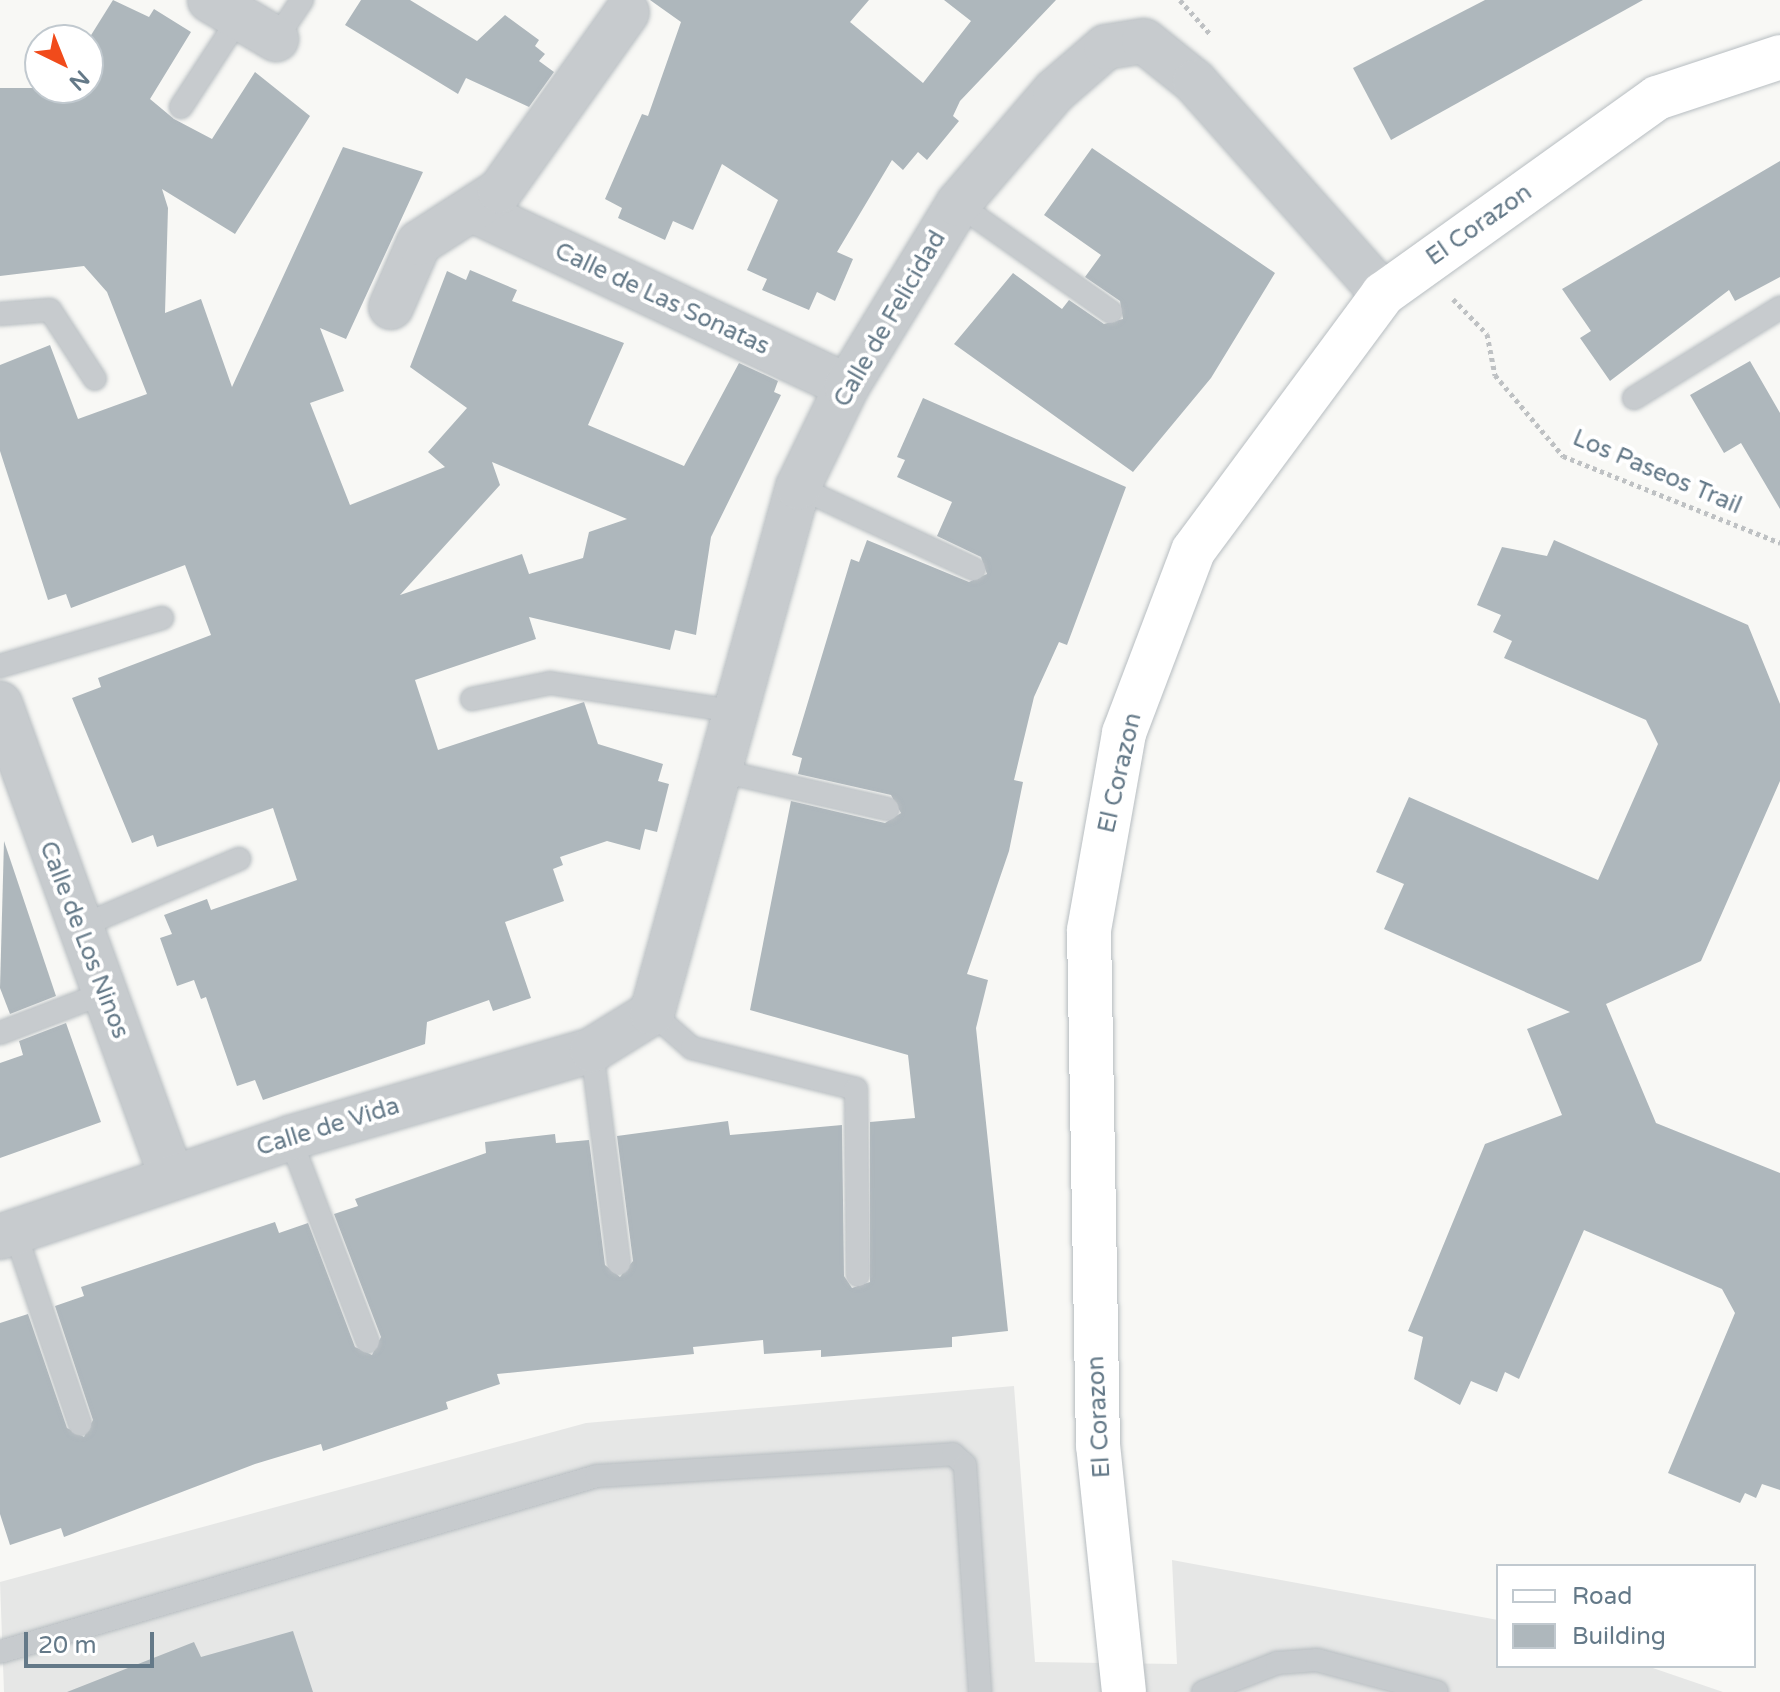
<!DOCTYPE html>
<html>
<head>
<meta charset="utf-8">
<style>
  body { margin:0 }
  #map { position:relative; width:1780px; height:1692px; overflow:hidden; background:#f8f8f5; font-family:"Varela Round",sans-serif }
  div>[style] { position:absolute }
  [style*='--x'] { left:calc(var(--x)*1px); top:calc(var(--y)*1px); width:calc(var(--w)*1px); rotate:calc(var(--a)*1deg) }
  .built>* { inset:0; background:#e6e7e6 }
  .building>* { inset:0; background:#aeb7bc }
  .path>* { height:5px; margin-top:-2.5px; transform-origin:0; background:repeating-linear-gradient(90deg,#bec1c3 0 4px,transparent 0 8px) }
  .roads { filter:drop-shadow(0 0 2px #b7bdc1) drop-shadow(0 0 2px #b7bdc1) }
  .lane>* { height:22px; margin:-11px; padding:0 11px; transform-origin:11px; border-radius:11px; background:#c7cbce }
  .street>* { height:44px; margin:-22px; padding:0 22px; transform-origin:22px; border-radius:22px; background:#c7cbce }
  .secondary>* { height:44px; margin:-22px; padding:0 22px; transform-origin:22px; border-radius:22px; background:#fff }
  span { translate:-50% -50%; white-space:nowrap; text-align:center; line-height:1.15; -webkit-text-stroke:8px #fff; paint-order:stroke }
  .street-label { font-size:24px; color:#647988 }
  .legend { position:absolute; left:1496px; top:1564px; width:260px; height:104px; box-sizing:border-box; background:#fff; border:2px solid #c1c9cf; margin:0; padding:10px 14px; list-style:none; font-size:24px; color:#647988 }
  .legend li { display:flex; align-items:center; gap:16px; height:40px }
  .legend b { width:40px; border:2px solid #c1c9cf }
  .north { position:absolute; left:24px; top:24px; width:80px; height:80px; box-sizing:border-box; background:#fff; border:2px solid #c1c9cf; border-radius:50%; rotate:137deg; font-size:22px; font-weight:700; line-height:32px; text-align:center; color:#647988 }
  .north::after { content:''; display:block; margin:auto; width:28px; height:36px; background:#f14b1b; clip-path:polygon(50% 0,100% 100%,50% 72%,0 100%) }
  .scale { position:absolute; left:24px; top:1632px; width:130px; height:36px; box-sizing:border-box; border:4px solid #647988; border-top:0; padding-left:10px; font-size:24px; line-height:28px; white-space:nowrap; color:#647988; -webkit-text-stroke:6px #fff; paint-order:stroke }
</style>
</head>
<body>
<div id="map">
  <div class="built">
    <div style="clip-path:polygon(1014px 1386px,1035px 1662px,1177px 1664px,1172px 1560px,1498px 1620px,1498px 1666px,1647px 1666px,1723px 1692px,4px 1692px,0 1582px,586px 1423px)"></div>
  </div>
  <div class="building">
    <div style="clip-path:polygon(evenodd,113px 0,149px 17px,154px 9px,191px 32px,150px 99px,174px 119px,212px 139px,255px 72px,310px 116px,235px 234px,162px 189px,168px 208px,165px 313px,201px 299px,232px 387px,343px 147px,423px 172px,346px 339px,320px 328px,344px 391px,310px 403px,350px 505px,445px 467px,428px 452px,467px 408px,410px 367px,447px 271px,466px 280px,470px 270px,517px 290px,512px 301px,624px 343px,588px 425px,684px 466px,739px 363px,778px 381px,774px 392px,781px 395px,711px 537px,696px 635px,675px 630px,670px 650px,529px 617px,536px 639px,415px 680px,438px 750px,584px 702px,598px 744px,663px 764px,658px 781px,669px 784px,657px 832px,645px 829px,640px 850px,607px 841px,560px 857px,563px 865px,553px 869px,564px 901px,505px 922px,531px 998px,493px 1011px,489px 1000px,427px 1022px,425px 1044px,263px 1100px,255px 1080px,237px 1086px,206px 997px,201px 999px,194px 980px,177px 986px,160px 938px,172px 934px,164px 915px,207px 899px,211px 910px,297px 880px,273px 808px,157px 847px,153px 835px,132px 843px,72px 698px,101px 687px,98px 678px,211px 635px,185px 565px,71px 608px,66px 594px,48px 600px,0 451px,0 365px,50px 345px,78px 419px,147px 394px,107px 292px,84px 266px,0 276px,0 88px,88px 88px,88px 40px,113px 0,492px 462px,627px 519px,589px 532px,583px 558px,529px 574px,522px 554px,400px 595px,500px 485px,492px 462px)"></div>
    <div style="clip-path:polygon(361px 0,410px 0,477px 41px,505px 15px,539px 40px,535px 46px,545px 54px,539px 61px,554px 72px,529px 107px,466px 78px,458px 94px,345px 25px)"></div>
    <div style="clip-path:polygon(650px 0,869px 0,850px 22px,923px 83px,971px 21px,944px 0,1056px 0,960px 101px,953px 116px,959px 121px,927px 160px,918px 152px,903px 170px,892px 160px,837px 252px,853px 259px,835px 301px,817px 292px,809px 310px,762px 290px,767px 279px,747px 270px,778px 200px,722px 164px,693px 230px,673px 221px,665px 240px,618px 218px,622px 208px,605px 199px,642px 114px,648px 116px,681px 22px)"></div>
    <div style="clip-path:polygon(1485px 0,1643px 0,1391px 140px,1353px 68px)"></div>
    <div style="clip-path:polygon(1092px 148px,1275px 273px,1211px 378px,1133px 472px,954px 344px,1013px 273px,1062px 309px,1069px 300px,1104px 324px,1123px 319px,1120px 301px,1085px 277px,1101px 255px,1044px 215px)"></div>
    <div style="clip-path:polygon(1780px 161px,1780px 277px,1735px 301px,1729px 290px,1610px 381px,1580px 338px,1591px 331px,1562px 289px)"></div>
    <div style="clip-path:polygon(1750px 361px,1780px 413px,1780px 509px,1741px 443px,1724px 453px,1690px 395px)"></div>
    <div style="clip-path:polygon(923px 398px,1126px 487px,1067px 645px,1059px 642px,1034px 697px,1014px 780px,1023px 782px,1009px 851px,967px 974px,988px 980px,976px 1028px,1008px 1331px,952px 1337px,952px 1347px,821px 1357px,821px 1350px,764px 1354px,763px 1340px,693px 1347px,694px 1354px,497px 1374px,500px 1384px,446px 1402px,448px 1409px,323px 1451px,321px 1444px,255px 1464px,64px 1537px,61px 1528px,10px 1545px,0 1514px,0 1323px,28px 1314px,67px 1428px,84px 1437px,93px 1420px,55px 1306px,84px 1296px,81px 1287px,275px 1222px,279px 1233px,308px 1223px,355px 1347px,372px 1355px,381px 1337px,334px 1214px,358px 1206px,355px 1199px,486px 1153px,485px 1142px,555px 1134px,556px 1143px,589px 1140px,605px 1265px,620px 1277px,633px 1261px,617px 1136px,728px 1121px,730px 1135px,842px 1125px,844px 1276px,852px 1288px,870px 1282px,870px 1122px,915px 1118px,908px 1055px,750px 1010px,791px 801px,885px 823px,901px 813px,891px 795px,798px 774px,802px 758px,792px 755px,851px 559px,859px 562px,867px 540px,969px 582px,987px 574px,981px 557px,937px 536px,952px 502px,897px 477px,905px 460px,897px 457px)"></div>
    <div style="clip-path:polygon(1554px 540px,1748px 625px,1780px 704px,1780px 781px,1701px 961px,1606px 1004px,1656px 1123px,1780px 1173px,1780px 1490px,1762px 1484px,1756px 1498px,1745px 1493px,1740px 1503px,1668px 1473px,1735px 1313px,1722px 1289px,1584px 1230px,1519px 1379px,1505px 1372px,1497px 1392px,1471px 1381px,1460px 1405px,1414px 1379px,1423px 1337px,1408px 1331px,1485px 1144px,1562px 1115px,1527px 1029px,1570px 1012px,1384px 929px,1404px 884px,1376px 872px,1409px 797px,1598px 880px,1658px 744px,1646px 720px,1504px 658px,1512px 641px,1493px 632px,1501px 615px,1477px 605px,1502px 547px,1547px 556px)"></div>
    <div style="clip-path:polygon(4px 841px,56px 996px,10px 1014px,0 988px)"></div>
    <div style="clip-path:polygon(66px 1023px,101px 1122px,0 1158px,0 1063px,23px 1055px,19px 1041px)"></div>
    <div style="clip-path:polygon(293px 1631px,313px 1692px,67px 1692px,194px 1642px,201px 1657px)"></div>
  </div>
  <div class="path">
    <div style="--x:1180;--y:0;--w:47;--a:48.5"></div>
    <div style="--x:1453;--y:299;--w:49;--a:45.8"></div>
    <div style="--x:1487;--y:334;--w:42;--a:79"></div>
    <div style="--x:1495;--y:375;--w:106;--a:50"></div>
    <div style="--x:1563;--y:456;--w:234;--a:21.8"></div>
  </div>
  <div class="roads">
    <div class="lane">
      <div style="--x:276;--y:39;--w:47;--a:-56.3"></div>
      <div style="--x:181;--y:107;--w:106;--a:-56.9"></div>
      <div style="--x:958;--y:204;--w:187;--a:35.2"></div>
      <div style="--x:0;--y:314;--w:50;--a:-4.6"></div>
      <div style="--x:50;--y:310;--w:82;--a:56.9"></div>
      <div style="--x:1634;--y:398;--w:172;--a:-31.7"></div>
      <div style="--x:798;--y:487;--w:194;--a:25"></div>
      <div style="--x:0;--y:666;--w:169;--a:-16.5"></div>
      <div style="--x:472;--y:699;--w:80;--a:-11.6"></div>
      <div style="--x:550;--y:683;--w:186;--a:8.7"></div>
      <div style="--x:716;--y:770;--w:176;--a:12.8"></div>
      <div style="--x:79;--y:927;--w:174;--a:-23"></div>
      <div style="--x:652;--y:1013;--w:53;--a:41.2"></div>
      <div style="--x:692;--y:1048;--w:169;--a:14"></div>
      <div style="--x:856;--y:1089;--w:186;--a:89.4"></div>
      <div style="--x:0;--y:1033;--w:111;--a:-21"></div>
      <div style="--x:592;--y:1050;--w:215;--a:82.8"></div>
      <div style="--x:290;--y:1138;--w:218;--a:69.1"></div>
      <div style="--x:15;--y:1232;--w:203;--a:71.3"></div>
      <div style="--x:0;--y:1652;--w:622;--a:-16.43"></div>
      <div style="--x:597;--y:1476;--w:357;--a:-3.5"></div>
      <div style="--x:953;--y:1454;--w:16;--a:43"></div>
      <div style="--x:965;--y:1465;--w:227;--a:86.2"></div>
      <div style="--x:1203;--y:1692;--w:79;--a:-21.4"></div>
      <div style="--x:1277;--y:1663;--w:40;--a:-4.3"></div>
      <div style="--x:1317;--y:1660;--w:124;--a:14.9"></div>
    </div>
    <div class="street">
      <div style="--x:210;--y:0;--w:77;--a:30.6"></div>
      <div style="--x:477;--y:212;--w:409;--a:25.2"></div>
      <div style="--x:391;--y:307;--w:70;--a:-66.4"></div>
      <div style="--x:419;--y:243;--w:96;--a:-32.7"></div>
      <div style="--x:500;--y:191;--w:219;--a:-54.6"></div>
      <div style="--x:0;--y:704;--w:501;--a:70.05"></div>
      <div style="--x:0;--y:1237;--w:306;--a:-18.8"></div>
      <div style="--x:290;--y:1138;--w:315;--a:-16.2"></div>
      <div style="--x:592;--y:1050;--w:70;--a:-31.7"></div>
      <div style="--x:652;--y:1013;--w:546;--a:-74.49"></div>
      <div style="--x:798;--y:487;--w:112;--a:-64.1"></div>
      <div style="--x:847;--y:386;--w:213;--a:-58.6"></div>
      <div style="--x:958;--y:204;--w:149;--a:-49.4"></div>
      <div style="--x:1055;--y:91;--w:67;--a:-40.8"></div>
      <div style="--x:1106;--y:47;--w:38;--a:-9"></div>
      <div style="--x:1144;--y:41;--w:65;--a:38.8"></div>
      <div style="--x:1195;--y:82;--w:283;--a:48.4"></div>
    </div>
    <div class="secondary">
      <div style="--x:1124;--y:1692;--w:247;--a:-96"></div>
      <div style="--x:1098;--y:1446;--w:516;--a:-91"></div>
      <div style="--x:1089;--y:930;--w:200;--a:-79.9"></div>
      <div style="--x:1124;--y:733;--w:195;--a:-69.2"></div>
      <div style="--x:1193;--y:551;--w:320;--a:-53.5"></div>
      <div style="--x:1383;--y:294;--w:337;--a:-35.6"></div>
      <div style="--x:1657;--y:98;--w:130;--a:-18.4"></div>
    </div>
  </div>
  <div class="street-label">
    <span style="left:1479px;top:225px;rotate:-35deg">El Corazon</span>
    <span style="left:662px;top:299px;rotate:25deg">Calle de Las Sonatas</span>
    <span style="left:890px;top:319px;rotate:-60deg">Calle de Felicidad</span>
    <span style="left:1657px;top:472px;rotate:23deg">Los Paseos Trail</span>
    <span style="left:1120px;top:773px;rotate:-77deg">El Corazon</span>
    <span style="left:84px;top:940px;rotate:69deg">Calle de Los Ninos</span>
    <span style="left:328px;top:1127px;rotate:-17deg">Calle de Vida</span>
    <span style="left:1099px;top:1417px;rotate:-93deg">El Corazon</span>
  </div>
  <ul class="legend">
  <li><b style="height:10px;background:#fff"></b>Road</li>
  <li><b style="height:22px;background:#aeb7bc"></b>Building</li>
  </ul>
  <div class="north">N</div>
  <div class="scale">20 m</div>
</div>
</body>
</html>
